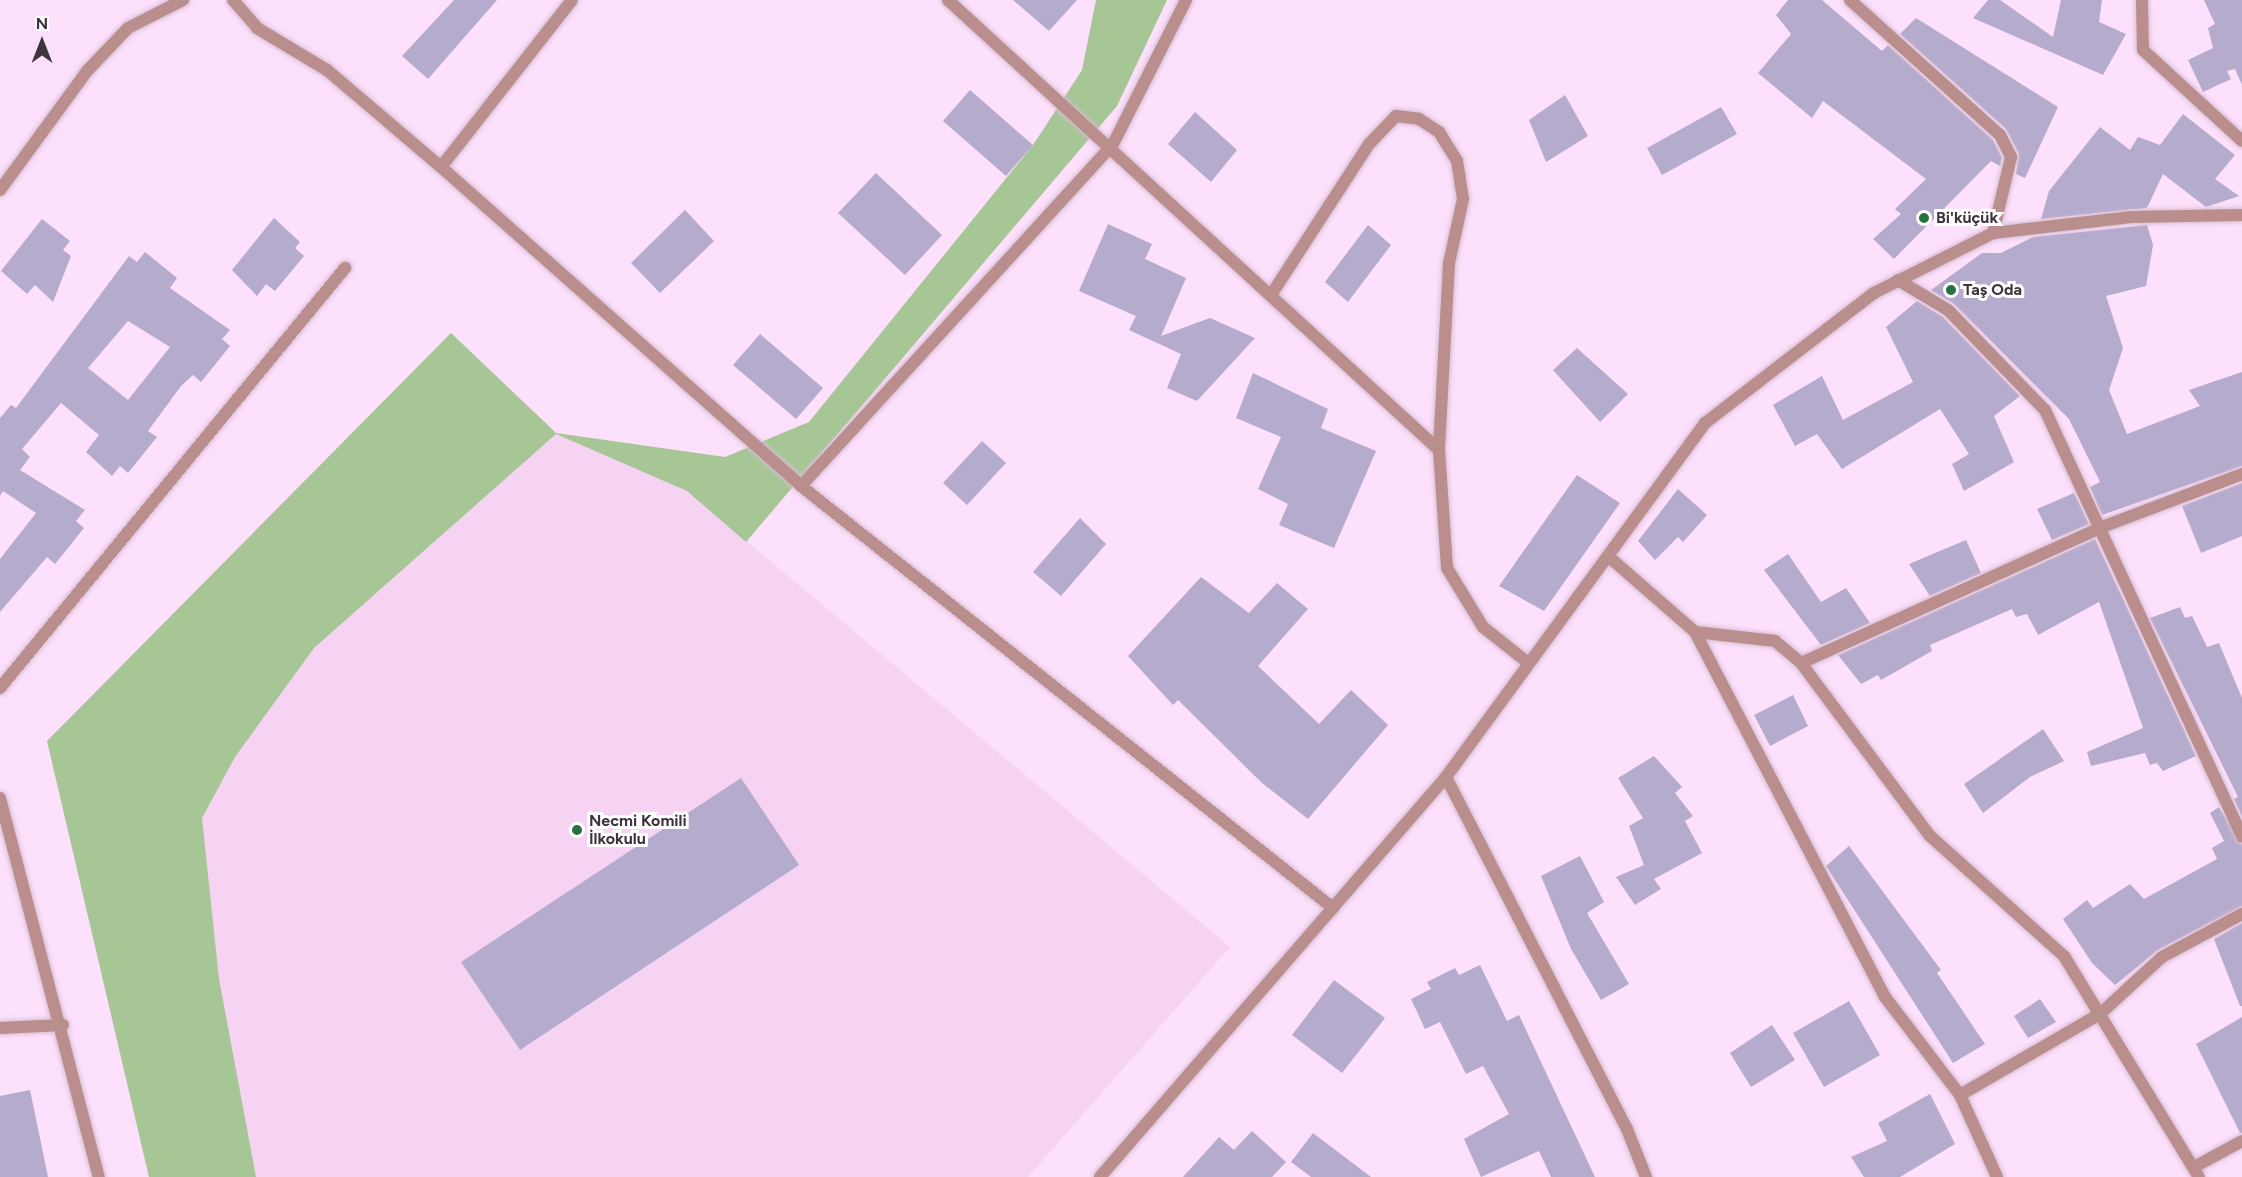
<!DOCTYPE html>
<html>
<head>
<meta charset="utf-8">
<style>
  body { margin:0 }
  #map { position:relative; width:2242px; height:1177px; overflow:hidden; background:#fde0fb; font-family:Figtree,sans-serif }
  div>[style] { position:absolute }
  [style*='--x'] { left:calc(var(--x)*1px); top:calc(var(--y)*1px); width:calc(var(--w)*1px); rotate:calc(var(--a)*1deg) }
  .built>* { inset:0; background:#f6d3f3 }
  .green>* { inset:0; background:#a6c695 }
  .building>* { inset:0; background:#b5abcc }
  .roads { filter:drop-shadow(0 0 2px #d7bed5) drop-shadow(0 0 2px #d7bed5) }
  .service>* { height:12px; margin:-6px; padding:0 6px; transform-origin:6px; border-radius:6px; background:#b98e8c }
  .minor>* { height:12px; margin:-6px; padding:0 6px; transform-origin:6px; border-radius:6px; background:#b98e8c }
  .tertiary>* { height:12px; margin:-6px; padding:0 6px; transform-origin:6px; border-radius:6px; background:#b98e8c }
  .dots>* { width:16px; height:16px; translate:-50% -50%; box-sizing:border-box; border:3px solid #fff; border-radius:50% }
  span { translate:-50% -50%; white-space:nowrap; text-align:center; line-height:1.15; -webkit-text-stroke:6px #fff; paint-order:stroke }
  .poi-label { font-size:16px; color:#3f343e; font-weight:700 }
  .left { translate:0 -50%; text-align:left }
  .north { position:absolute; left:12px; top:12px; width:60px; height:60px; -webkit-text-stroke:4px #fff; paint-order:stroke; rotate:0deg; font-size:16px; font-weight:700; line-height:24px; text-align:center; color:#3f343e }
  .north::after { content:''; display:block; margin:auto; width:21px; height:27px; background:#3f343e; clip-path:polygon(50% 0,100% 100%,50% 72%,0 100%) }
</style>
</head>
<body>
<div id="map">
  <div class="built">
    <div style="clip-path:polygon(451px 333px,556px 433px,687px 491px,1230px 947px,1028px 1177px,149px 1177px,47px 741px)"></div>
  </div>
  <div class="green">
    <div style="clip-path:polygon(1096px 0,1167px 0,1117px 106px,746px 542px,687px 491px,556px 434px,314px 648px,235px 757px,202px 818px,219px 979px,256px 1177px,149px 1177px,47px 741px,451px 333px,556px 433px,725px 457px,809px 422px,1033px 145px,1082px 70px)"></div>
  </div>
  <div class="building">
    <div style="clip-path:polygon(454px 0,497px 0,428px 79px,402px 56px)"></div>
    <div style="clip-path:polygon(1013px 0,1077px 0,1049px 31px)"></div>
    <div style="clip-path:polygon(1788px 0,1822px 0,1882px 51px,1888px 45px,1993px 140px,2002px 158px,2000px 166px,1991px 161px,1894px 259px,1873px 239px,1901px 214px,1895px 209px,1926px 179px,1823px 101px,1812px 118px,1758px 73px,1791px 34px,1776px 15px)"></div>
    <div style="clip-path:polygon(1988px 0,2000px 0,2053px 37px,2061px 0,2102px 0,2099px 22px,2126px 34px,2103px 75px,1973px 18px)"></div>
    <div style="clip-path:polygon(2204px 0,2242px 0,2242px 85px,2235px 69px,2227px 71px,2231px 79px,2203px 92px,2188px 60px,2213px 48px,2208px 28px,2215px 24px)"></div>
    <div style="clip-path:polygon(1916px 18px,2058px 107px,2025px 178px,2016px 174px,2019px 154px,2006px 129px,1900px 34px)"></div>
    <div style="clip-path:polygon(970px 90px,1033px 145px,1006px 176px,943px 121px)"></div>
    <div style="clip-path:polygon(1565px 95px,1588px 136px,1546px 162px,1529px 120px)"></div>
    <div style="clip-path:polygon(1721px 107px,1737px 134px,1662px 175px,1647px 148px)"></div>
    <div style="clip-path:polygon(1195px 112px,1237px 150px,1211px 182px,1168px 144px)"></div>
    <div style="clip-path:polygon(2183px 114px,2235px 155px,2215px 179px,2239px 196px,2206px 207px,2163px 174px,2147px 208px,2041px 219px,2049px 191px,2100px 127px,2130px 150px,2138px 137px,2160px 145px)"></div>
    <div style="clip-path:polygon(876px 173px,942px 235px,905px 275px,838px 213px)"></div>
    <div style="clip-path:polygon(685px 210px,714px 241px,660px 293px,631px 263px)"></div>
    <div style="clip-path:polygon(274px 218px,300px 242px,295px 248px,304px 256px,275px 291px,266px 284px,257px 296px,232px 270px)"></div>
    <div style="clip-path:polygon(42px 219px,70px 241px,63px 250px,71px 256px,53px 302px,35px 285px,27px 294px,1px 271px)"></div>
    <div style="clip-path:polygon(1108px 224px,1152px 244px,1145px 259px,1186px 278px,1161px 336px,1210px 318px,1255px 338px,1197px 401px,1167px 388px,1181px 354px,1129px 330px,1136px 316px,1079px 291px)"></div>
    <div style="clip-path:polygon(1368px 225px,1391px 245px,1348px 302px,1325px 282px)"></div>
    <div style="clip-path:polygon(2147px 225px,2153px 245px,2146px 286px,2106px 296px,2123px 348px,2109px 390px,2127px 434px,2200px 406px,2189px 390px,2242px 372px,2242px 466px,2102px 515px,2090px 487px,2100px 482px,2069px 419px,1954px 304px,1931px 290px,1982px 253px,2001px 253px,2033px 237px)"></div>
    <div style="clip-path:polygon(evenodd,145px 252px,177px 278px,170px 288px,230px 330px,222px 339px,230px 346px,201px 382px,193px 375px,181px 386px,148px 431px,157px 437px,128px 473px,120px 466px,112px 476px,86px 452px,99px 435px,61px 403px,22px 449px,30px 457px,20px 470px,85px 510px,76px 521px,84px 528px,55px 564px,47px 557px,0 612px,0 559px,36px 513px,3px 491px,0 496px,0 418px,11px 405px,16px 408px,129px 256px,137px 262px,145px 252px,128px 321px,170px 347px,128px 400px,88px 368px,128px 321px)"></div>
    <div style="clip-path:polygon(1917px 301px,1943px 317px,2020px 396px,1994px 416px,2014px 462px,1964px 491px,1952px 464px,1969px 454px,1940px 409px,1842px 469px,1817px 434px,1795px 446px,1773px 405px,1822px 376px,1843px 420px,1913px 382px,1886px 327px)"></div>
    <div style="clip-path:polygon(760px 334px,823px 388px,796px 419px,733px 365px)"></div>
    <div style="clip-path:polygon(1577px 348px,1628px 394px,1600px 422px,1553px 370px)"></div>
    <div style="clip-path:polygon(1253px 373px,1328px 409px,1321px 428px,1376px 451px,1334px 548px,1279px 525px,1288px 504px,1258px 489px,1281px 437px,1236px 418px)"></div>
    <div style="clip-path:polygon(982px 441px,1006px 463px,967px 505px,943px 483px)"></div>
    <div style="clip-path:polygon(1577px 475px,1620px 503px,1544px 611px,1499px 586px)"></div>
    <div style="clip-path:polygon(2242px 483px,2242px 536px,2201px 553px,2182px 506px)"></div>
    <div style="clip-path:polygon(1678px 489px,1707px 515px,1683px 542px,1678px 537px,1655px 560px,1638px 541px)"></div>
    <div style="clip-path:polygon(2074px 493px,2089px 524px,2052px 540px,2037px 509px)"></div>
    <div style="clip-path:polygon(1080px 518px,1106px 544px,1061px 596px,1033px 572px)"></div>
    <div style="clip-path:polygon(2095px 539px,2196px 756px,2163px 771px,2157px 763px,2150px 765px,2145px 753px,2091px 766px,2087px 752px,2143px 728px,2099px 602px,2038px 635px,2027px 614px,2016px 617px,2012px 609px,1930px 645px,1932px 651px,1881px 680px,1878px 675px,1861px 684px,1838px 655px)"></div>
    <div style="clip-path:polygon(1966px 540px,1981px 573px,1930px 596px,1909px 564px)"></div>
    <div style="clip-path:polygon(1788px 554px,1821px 602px,1846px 588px,1870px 623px,1821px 645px,1764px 570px)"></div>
    <div style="clip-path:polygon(1201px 577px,1249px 613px,1277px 583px,1308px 609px,1258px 666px,1319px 724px,1351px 690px,1388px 725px,1308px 819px,1262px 783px,1178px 700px,1173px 705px,1128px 656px)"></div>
    <div style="clip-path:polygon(2180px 607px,2185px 618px,2192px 616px,2207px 647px,2219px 643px,2242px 698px,2242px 817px,2234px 799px,2238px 797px,2150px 618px)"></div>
    <div style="clip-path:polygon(1793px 695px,1808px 726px,1770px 746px,1754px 715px)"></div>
    <div style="clip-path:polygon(2043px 729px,2064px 761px,2030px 777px,1983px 813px,1964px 784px)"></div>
    <div style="clip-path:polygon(1654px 756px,1682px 787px,1675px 793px,1693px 816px,1685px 821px,1702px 853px,1654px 879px,1661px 889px,1635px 905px,1616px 877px,1644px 865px,1629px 826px,1643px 818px,1618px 778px)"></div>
    <div style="clip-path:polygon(741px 778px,799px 865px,520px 1050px,461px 962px)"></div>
    <div style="clip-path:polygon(2219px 807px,2242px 845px,2242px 906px,2158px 950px,2115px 985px,2092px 963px,2063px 919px,2087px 900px,2093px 908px,2130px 884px,2144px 899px,2217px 859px,2212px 848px,2224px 841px,2210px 813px)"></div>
    <div style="clip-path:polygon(1849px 846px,1941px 970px,1937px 973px,1985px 1044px,1953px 1063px,1826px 866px)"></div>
    <div style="clip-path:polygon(1580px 856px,1604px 902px,1587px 913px,1629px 984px,1601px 1000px,1571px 949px,1541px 876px)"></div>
    <div style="clip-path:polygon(2242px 923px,2242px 1006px,2240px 1006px,2214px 939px)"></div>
    <div style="clip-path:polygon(1480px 965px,1507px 1021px,1519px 1015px,1595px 1177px,1551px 1177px,1539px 1151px,1481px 1177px,1464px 1139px,1509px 1114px,1483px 1066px,1466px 1074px,1440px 1022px,1425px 1029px,1411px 999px,1431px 989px,1427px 982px,1455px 968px,1459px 975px)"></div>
    <div style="clip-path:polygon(1334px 980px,1385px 1018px,1342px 1073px,1292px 1035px)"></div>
    <div style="clip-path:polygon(2040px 999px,2056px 1022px,2028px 1038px,2014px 1016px)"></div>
    <div style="clip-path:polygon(1849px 1001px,1880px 1055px,1824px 1087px,1793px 1033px)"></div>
    <div style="clip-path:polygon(2242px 1017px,2242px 1133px,2240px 1133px,2196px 1044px)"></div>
    <div style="clip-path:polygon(1772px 1025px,1795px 1060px,1751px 1087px,1730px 1053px)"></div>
    <div style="clip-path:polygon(30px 1090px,48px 1177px,0 1177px,0 1096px)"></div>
    <div style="clip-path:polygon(1930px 1094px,1955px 1144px,1900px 1177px,1864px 1177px,1851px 1157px,1887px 1141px,1878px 1123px)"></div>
    <div style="clip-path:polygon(1252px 1131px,1286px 1162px,1272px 1177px,1183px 1177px,1219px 1137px,1234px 1150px)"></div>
    <div style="clip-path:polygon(1313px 1133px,1371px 1177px,1311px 1177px,1291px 1162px)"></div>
  </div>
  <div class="roads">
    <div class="service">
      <div style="--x:0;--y:190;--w:147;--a:-53.8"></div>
      <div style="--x:0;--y:688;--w:544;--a:-50.6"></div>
    </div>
    <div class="minor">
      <div style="--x:233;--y:0;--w:37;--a:49"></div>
      <div style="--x:257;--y:28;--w:82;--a:31"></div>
      <div style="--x:327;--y:70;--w:150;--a:40.4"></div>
      <div style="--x:441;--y:167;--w:481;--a:41.5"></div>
      <div style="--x:801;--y:486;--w:679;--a:38.42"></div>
      <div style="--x:948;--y:0;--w:666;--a:42.51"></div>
      <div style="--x:1439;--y:450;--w:118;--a:86.1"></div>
      <div style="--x:1447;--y:568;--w:69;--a:58.6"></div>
      <div style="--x:1483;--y:627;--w:56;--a:38.5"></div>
      <div style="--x:1850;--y:0;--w:202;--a:42"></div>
      <div style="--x:2000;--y:135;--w:25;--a:63"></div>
      <div style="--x:2011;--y:157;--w:78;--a:103.3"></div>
      <div style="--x:2142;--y:0;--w:50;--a:88.9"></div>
      <div style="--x:2143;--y:50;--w:134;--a:42.6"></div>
      <div style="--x:87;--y:71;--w:59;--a:-46.4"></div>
      <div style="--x:128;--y:28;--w:62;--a:-27"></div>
      <div style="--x:441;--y:167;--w:212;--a:-51.9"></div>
      <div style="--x:1898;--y:280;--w:58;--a:31"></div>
      <div style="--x:1948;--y:310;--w:139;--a:45.9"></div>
      <div style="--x:2045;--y:410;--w:470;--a:65.2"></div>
      <div style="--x:1271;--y:295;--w:180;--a:-57"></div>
      <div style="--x:1369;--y:144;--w:39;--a:-46"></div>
      <div style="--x:1396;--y:116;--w:23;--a:7"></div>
      <div style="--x:1419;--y:119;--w:24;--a:33"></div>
      <div style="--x:1439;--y:132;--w:34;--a:58"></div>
      <div style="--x:1457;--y:161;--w:38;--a:81"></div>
      <div style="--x:1463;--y:199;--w:66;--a:102.3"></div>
      <div style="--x:1449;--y:263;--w:187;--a:93.1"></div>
      <div style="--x:801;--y:486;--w:461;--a:-47.6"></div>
      <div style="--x:1112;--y:146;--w:164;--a:-63.1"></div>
      <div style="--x:1608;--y:556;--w:116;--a:41.1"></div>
      <div style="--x:1695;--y:632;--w:81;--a:6.4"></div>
      <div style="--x:1775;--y:641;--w:34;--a:40"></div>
      <div style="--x:1801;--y:663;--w:214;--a:53.3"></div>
      <div style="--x:1929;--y:835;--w:181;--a:41.9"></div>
      <div style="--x:2064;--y:956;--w:259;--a:58.6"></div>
      <div style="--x:1695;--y:632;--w:411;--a:62.5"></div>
      <div style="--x:1885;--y:997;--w:123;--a:52.6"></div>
      <div style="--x:1960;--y:1095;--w:90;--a:65.7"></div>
      <div style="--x:1801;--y:663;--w:330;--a:-24.3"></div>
      <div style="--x:2102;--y:527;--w:150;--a:-20.7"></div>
      <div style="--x:1446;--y:777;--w:396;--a:62.8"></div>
      <div style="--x:1627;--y:1129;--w:52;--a:68.4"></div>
      <div style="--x:0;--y:798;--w:392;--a:75.4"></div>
      <div style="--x:0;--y:1028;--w:63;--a:-2.7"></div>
      <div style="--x:1960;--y:1095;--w:162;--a:-30.1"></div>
      <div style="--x:2100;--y:1014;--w:84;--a:-42.6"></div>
      <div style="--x:2162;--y:957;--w:91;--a:-28.3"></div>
      <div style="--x:2196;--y:1166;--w:52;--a:-28.5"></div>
    </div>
    <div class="tertiary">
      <div style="--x:1100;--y:1177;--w:529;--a:-49.14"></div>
      <div style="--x:1446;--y:777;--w:439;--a:-53.8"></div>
      <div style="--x:1705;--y:423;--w:213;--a:-37.6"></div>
      <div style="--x:1874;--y:293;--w:133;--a:-26.8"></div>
      <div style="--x:1993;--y:233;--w:139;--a:-6.6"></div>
      <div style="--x:2131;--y:217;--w:111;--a:-1"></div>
    </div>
  </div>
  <div class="dots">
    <div style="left:1924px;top:218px;background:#25713f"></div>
    <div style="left:1951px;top:290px;background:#25713f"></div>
    <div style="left:577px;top:830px;background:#25713f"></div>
  </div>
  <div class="poi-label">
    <span class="left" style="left:1936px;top:218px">Bi'küçük</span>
    <span class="left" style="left:1963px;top:290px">Taş Oda</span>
    <span class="left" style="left:589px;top:830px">Necmi Komili<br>İlkokulu</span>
  </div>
  <div class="north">N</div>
</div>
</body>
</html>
